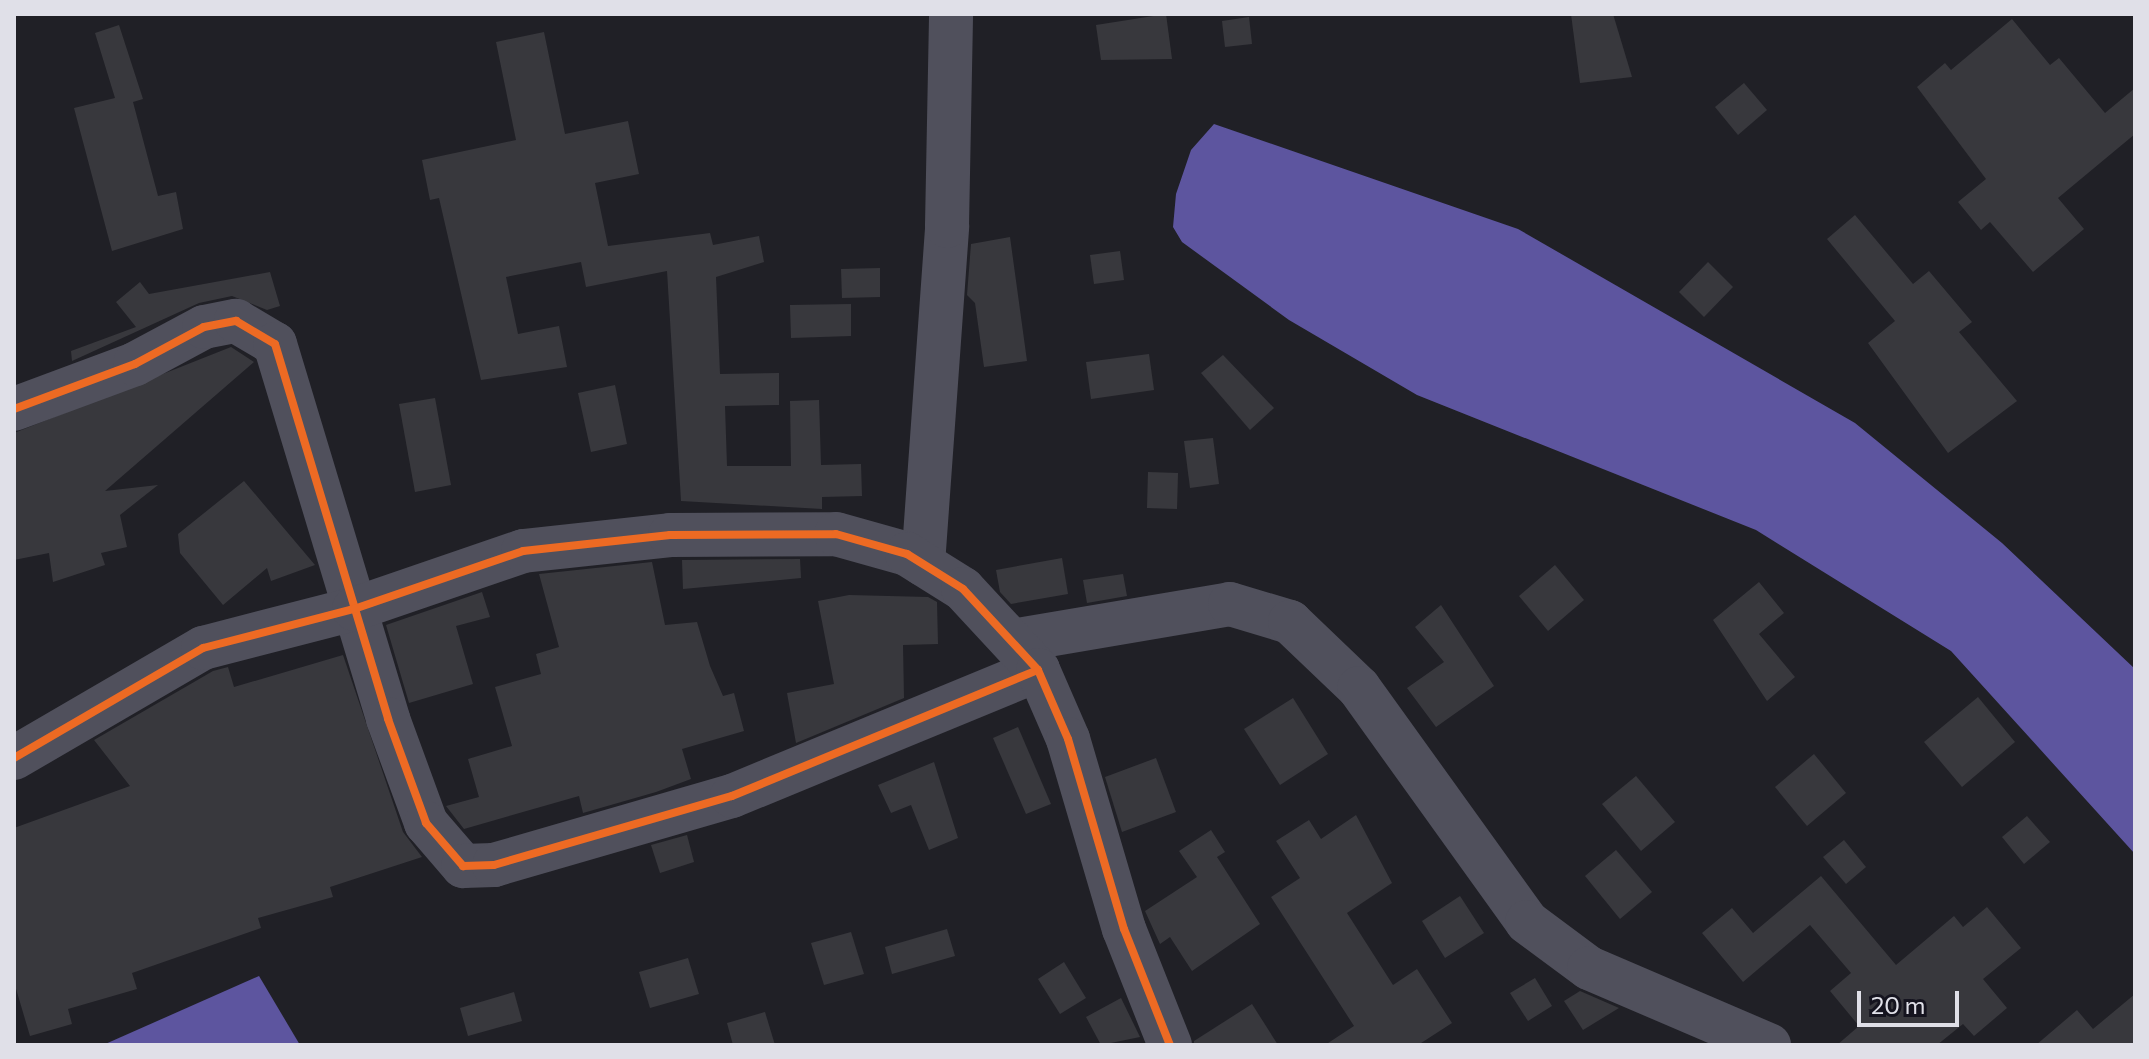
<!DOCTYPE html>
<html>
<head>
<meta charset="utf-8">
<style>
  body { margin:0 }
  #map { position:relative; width:2149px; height:1059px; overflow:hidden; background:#202026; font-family:Commissioner,sans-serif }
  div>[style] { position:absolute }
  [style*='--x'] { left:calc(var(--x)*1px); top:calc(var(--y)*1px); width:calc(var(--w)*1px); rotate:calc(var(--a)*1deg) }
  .water>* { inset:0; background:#5d559f }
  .building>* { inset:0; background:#38383d }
  .minor>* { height:44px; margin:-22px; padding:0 22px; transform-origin:22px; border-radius:22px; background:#50505c }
  .cycleway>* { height:8px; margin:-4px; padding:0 4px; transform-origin:4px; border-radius:4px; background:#ed6a23 }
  span { translate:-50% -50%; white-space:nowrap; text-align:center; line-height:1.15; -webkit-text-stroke:8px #15141f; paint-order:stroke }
  .frame { position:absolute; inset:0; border:16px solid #e0e0e8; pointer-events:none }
  .scale { position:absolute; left:1857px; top:991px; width:102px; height:36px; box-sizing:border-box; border:4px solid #e0e0e8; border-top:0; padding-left:10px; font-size:24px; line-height:28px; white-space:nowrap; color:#e0e0e8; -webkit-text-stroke:6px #15141f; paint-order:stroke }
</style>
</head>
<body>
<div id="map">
  <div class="water">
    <div style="clip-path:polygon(1214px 124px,1518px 229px,1855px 423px,2002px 543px,2135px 669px,2135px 854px,1951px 651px,1756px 530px,1417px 395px,1289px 320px,1182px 242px,1173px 227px,1176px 194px,1191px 150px)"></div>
    <div style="clip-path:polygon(259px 976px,300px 1045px,103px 1045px)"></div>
  </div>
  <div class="building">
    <div style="clip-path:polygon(1166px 14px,1172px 59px,1101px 60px,1096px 25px)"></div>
    <div style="clip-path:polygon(1571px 14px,1613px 14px,1632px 77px,1580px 83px)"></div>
    <div style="clip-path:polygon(1249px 17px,1252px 44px,1225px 47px,1222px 21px)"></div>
    <div style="clip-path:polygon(2012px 19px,2050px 65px,2059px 58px,2105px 113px,2135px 88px,2135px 134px,2058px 198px,2084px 229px,2033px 272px,1990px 222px,1981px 230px,1958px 202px,1986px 179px,1917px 87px,1945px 63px,1951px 70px)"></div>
    <div style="clip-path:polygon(119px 25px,143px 99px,133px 102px,158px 196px,176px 192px,183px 229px,112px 251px,74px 108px,115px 98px,95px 33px)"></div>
    <div style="clip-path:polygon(544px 32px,565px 134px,628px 121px,639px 174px,595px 183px,608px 246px,710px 233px,713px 245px,759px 236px,764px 262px,716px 277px,720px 374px,779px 373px,779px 405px,725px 406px,727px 466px,791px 466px,790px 401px,819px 400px,821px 465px,861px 464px,862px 496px,822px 497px,822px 509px,681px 501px,667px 271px,586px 287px,581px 262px,506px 277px,518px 334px,559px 326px,567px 367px,481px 380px,439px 198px,430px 200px,422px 160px,516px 140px,496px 42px)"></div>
    <div style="clip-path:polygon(1744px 83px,1767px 110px,1738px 135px,1715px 107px)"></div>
    <div style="clip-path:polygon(1855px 215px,1913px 284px,1929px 271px,1972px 322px,1959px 332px,2017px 401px,1948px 453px,1868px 343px,1895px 321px,1827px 239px)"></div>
    <div style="clip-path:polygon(1010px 237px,1027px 361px,984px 367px,975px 303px,967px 295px,971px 244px)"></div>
    <div style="clip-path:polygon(1120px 251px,1124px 280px,1094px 284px,1090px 255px)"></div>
    <div style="clip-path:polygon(1708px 262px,1733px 287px,1704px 317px,1679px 292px)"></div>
    <div style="clip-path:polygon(880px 268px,880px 297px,842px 298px,841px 269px)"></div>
    <div style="clip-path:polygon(270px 272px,280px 306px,267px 310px,232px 296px,199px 303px,72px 361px,71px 351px,136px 327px,116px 302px,140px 282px,149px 294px)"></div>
    <div style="clip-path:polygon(851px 304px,851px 336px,791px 338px,790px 305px)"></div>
    <div style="clip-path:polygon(231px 347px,254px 362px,105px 491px,158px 485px,120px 515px,127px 547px,101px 553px,105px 565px,53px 582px,49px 553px,14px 560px,14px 433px)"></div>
    <div style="clip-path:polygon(1149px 354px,1154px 390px,1091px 399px,1086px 362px)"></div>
    <div style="clip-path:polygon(1223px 355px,1274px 408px,1250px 430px,1201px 373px)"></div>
    <div style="clip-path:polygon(615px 385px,627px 444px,591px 452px,578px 393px)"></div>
    <div style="clip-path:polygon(435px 398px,451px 485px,415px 492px,399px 404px)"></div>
    <div style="clip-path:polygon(1213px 438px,1219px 484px,1190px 488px,1184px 441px)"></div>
    <div style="clip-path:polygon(1148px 472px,1178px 473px,1177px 509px,1147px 508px)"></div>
    <div style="clip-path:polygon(244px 481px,315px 565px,271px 581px,267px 568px,223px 605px,180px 553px,178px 534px)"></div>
    <div style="clip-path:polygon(1062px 558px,1068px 594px,1011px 604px,1000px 592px,996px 570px)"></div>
    <div style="clip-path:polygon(800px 559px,801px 578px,683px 589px,682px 560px)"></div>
    <div style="clip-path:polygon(652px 562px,665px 625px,697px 622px,710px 666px,723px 696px,734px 693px,744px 731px,682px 749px,691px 779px,656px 792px,583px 813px,579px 796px,464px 829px,446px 806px,479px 797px,468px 759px,512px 746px,495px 687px,541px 674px,536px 654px,559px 647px,539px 574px)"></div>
    <div style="clip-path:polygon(1555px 565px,1584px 600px,1548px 631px,1519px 596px)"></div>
    <div style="clip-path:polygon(1123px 574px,1127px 596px,1087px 603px,1083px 580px)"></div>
    <div style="clip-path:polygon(1759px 582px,1784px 613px,1759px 634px,1795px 677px,1767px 701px,1713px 620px)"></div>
    <div style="clip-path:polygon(482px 592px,490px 617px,456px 626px,473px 684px,409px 703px,386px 625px)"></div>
    <div style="clip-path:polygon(849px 595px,928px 597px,937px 602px,938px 644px,903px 645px,904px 698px,796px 743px,787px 693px,834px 684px,818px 601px)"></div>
    <div style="clip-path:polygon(1441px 605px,1494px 686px,1436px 727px,1407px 688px,1444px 662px,1415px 627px)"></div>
    <div style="clip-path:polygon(343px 655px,403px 832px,422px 857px,330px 887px,333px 897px,258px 918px,261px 928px,132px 973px,137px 989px,68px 1009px,72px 1024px,30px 1036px,14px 982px,14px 828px,130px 786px,94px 740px,213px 671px,228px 667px,234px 687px)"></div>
    <div style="clip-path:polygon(1978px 697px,2015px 742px,1962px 787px,1924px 742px)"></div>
    <div style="clip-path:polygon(1293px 698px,1328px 754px,1280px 785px,1244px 729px)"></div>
    <div style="clip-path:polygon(1018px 727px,1051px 804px,1026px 814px,993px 738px)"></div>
    <div style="clip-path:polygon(1814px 754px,1846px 793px,1807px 826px,1775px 787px)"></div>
    <div style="clip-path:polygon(1156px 758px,1176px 812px,1122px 832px,1105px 777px)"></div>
    <div style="clip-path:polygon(934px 762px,958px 838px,929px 850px,911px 805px,891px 813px,878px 785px)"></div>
    <div style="clip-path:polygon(1636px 776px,1675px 822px,1641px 851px,1602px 804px)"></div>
    <div style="clip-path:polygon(1356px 815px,1392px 883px,1347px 913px,1393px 985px,1417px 969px,1452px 1023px,1418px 1045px,1325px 1045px,1354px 1026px,1271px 897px,1300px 878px,1276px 841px,1309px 820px,1321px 839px)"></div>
    <div style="clip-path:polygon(2027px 816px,2050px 842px,2024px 864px,2002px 837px)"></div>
    <div style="clip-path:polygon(1211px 830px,1225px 852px,1217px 857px,1260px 924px,1192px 971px,1170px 937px,1160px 944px,1145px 911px,1197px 877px,1179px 851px)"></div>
    <div style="clip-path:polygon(687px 835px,694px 862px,660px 873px,651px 845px)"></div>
    <div style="clip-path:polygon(1844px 840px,1866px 867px,1846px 884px,1823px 857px)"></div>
    <div style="clip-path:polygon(1616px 850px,1652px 892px,1620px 919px,1585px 876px)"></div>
    <div style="clip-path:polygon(1821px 876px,1896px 965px,1954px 916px,1963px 927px,1987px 907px,2021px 948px,1983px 979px,2007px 1008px,1974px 1036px,1963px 1024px,1937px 1045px,1837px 1045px,1859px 1026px,1830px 991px,1851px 973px,1810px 925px,1743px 982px,1702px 933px,1732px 908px,1753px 933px)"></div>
    <div style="clip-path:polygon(1460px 896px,1484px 933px,1445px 958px,1422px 921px)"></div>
    <div style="clip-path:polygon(947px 929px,955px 956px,892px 974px,885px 947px)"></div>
    <div style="clip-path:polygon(851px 932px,864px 974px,824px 985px,811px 943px)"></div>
    <div style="clip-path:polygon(688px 958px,699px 994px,650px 1008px,639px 972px)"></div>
    <div style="clip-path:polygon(1064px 962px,1086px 998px,1060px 1014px,1038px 979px)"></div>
    <div style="clip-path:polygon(1535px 978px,1552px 1006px,1528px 1021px,1510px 993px)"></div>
    <div style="clip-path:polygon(1580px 991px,1619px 1008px,1583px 1030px,1564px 1001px)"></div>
    <div style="clip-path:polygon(514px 992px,522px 1021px,468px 1036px,460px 1008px)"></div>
    <div style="clip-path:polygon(2135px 994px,2135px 1045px,2036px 1045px,2077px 1010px,2093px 1029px)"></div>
    <div style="clip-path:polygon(1121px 998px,1140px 1037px,1101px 1045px,1086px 1017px)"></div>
    <div style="clip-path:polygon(1252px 1004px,1278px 1045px,1194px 1045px,1194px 1041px)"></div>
    <div style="clip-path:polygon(765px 1012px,775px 1045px,733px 1045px,727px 1023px)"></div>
  </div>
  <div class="minor">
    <div style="--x:14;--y:409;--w:129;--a:-20.4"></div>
    <div style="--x:135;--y:364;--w:78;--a:-28.2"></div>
    <div style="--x:204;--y:327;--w:33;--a:-11"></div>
    <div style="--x:236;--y:321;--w:45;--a:30.5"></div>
    <div style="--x:275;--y:344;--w:392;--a:73.2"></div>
    <div style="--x:388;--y:719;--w:111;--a:69.9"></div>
    <div style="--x:426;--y:823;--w:57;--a:49.3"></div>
    <div style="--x:463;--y:866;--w:31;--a:-2"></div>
    <div style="--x:494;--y:865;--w:248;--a:-16.2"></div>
    <div style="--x:732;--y:796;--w:331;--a:-22.4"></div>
    <div style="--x:923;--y:564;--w:339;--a:-85.9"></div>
    <div style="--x:947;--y:226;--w:212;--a:-88.9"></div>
    <div style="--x:1012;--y:641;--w:221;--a:-9.6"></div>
    <div style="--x:1230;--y:604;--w:63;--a:16.7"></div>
    <div style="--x:1290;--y:622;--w:95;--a:43.7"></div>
    <div style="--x:1359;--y:688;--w:288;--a:54.3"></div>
    <div style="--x:1527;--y:922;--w:77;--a:36.6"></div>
    <div style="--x:1589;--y:968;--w:196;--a:23.2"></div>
    <div style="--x:14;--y:758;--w:219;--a:-30.2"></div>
    <div style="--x:203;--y:648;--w:156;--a:-14.5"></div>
    <div style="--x:354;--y:609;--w:179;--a:-18.9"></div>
    <div style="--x:523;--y:551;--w:148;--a:-6.2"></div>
    <div style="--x:670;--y:535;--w:166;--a:-0.3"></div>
    <div style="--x:836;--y:534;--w:74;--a:15.7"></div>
    <div style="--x:907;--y:554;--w:66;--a:32"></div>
    <div style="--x:963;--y:589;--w:110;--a:47.2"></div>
    <div style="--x:1038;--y:670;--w:75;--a:66.5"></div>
    <div style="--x:1068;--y:739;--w:198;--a:73.6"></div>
    <div style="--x:1124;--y:929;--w:125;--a:68.4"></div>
  </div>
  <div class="cycleway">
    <div style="--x:14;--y:409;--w:129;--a:-20.4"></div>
    <div style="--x:135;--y:364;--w:78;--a:-28.2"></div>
    <div style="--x:204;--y:327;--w:33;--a:-11"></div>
    <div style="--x:236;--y:321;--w:45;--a:30.5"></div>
    <div style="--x:275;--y:344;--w:392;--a:73.2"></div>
    <div style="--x:388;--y:719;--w:111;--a:69.9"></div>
    <div style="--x:426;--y:823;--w:57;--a:49.3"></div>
    <div style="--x:463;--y:866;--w:31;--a:-2"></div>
    <div style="--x:494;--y:865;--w:248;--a:-16.2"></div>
    <div style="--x:732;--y:796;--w:331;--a:-22.4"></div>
    <div style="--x:14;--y:758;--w:219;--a:-30.2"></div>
    <div style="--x:203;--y:648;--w:156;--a:-14.5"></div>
    <div style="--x:354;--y:609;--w:179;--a:-18.9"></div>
    <div style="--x:523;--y:551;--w:148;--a:-6.2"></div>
    <div style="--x:670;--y:535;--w:166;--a:-0.3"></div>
    <div style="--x:836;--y:534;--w:74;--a:15.7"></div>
    <div style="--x:907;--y:554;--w:66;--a:32"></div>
    <div style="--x:963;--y:589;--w:110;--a:47.2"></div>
    <div style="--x:1038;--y:670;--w:75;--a:66.5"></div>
    <div style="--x:1068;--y:739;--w:198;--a:73.6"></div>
    <div style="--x:1124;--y:929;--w:125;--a:68.4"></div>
  </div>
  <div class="frame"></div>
  <div class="scale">20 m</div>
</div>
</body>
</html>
